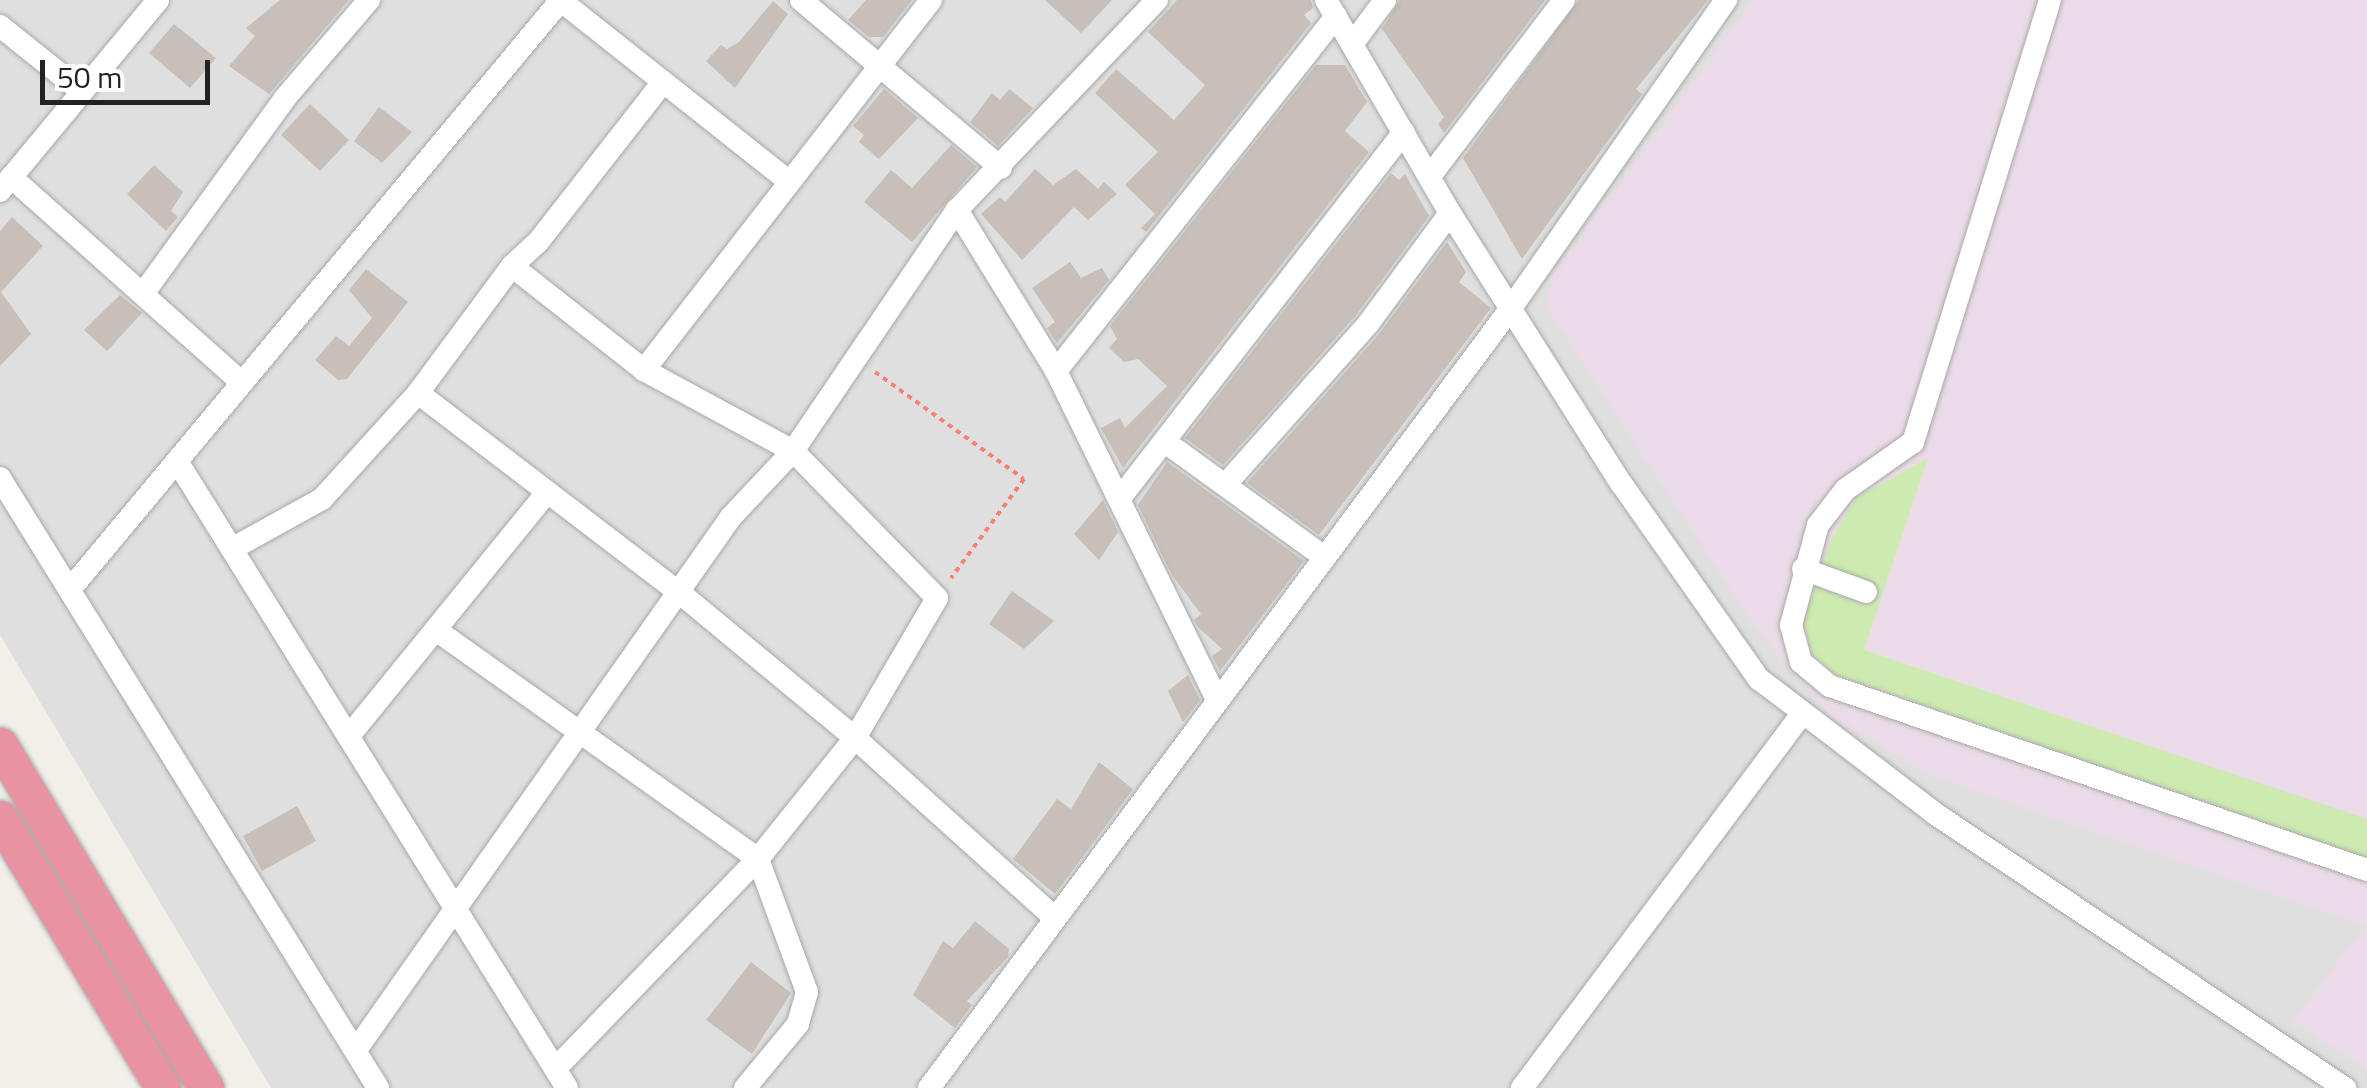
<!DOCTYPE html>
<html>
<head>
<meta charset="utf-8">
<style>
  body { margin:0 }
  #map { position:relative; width:2367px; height:1088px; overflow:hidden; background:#f2efe9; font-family:"Titillium Web",sans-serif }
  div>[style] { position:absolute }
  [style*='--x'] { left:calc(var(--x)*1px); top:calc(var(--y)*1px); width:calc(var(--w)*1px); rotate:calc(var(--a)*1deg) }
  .residential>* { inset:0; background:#e0dfdf }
  .industrial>* { inset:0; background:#ebdbe8 }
  .grass>* { inset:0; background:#cdebb0 }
  .building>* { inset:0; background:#c7bfb8 }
  .path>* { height:4px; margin-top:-2px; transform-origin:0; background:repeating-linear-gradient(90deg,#fa8072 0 5px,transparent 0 10px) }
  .roads { filter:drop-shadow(0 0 2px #a9a9a9) drop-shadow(0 0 2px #a9a9a9) }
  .minor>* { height:22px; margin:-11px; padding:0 11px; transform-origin:11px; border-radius:11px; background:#fff }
  .highway>* { height:35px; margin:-17.5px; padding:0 17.5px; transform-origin:17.5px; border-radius:17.5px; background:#e892a2 }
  span { translate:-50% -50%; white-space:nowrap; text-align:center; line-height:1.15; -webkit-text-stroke:8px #fff; paint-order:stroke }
  .scale { position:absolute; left:40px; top:60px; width:170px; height:45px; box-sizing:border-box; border:5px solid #222; border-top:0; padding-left:12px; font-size:30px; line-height:35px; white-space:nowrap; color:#222; -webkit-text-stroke:8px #fff; paint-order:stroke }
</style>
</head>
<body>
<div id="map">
  <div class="residential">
    <div style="clip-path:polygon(0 0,2367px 0,2367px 1088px,271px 1088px,0 635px)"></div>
  </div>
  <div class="industrial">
    <div style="clip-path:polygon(1753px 0,2367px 0,2367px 1070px,2293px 1021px,2365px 926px,1929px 775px,1830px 715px,1757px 630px,1546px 307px,1551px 278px)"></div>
  </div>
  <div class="grass">
    <div style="clip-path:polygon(1928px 458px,1864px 650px,2367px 819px,2367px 858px,1834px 674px,1811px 652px,1804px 621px,1830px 542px,1856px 498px)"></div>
  </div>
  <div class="building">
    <div style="clip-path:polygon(280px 0,349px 0,269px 94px,229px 66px,255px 36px,246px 28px)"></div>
    <div style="clip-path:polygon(866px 0,912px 0,883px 37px,869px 37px,848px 20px)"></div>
    <div style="clip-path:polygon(1045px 0,1112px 0,1081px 33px)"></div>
    <div style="clip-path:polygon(1177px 0,1311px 0,1313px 8px,1304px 15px,1311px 23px,1146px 232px,1141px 228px,1155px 214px,1125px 185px,1158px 152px,1095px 93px,1116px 69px,1174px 120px,1205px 85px,1148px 32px)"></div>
    <div style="clip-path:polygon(1400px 0,1545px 0,1444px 133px,1438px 124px,1444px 117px,1382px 29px)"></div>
    <div style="clip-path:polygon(1579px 0,1708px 0,1636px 89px,1642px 94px,1522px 259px,1463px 158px)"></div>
    <div style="clip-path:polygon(773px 1px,788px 14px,735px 88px,706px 61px,721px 45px,727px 49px,739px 42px)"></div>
    <div style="clip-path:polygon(174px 24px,216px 58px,190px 88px,149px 53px)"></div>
    <div style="clip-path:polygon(1316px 65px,1345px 65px,1367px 102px,1345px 131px,1369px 152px,1123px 468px,1101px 428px,1120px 418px,1125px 428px,1167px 386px,1138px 359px,1124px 362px,1109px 348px,1117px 339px,1110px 326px)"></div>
    <div style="clip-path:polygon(884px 89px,918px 118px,879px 159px,859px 142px,864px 135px,853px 126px)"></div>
    <div style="clip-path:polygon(1009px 89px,1033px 108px,998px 146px,970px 122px,992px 93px,1000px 100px)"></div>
    <div style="clip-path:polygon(310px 104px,349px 140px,320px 171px,281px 135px)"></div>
    <div style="clip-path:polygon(379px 107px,412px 132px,382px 163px,354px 141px)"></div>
    <div style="clip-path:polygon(951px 145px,977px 167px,912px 242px,864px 202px,891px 170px,912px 188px)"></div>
    <div style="clip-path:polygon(154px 165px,183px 192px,171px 211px,178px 217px,166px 231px,127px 194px)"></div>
    <div style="clip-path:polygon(1035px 169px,1053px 185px,1076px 169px,1098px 189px,1104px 182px,1117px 194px,1088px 220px,1074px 207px,1022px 260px,981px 214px,1000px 197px,1005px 202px)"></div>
    <div style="clip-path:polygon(1391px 173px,1399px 180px,1405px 174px,1429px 216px,1356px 315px,1223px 465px,1185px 438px)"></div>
    <div style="clip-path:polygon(12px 217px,43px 246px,1px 292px,31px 334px,0 366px,0 231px)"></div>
    <div style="clip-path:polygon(1447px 242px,1466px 272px,1459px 282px,1491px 308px,1319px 535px,1247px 483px,1379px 334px)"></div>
    <div style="clip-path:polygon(1070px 262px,1081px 278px,1102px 268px,1109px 280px,1057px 343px,1047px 328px,1055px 322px,1032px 288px)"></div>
    <div style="clip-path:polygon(366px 269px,408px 302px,347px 379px,338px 380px,315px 360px,336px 336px,349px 346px,372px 318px,349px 290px)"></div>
    <div style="clip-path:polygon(120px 295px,142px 313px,107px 351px,84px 330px)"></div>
    <div style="clip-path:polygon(1167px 462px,1304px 561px,1220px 671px,1212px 656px,1222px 649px,1198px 627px,1194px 620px,1201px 614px,1172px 575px,1138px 505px)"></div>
    <div style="clip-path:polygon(1103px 500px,1118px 532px,1099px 560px,1074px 534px)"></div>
    <div style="clip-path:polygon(1012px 591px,1054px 621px,1024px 649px,989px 624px)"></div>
    <div style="clip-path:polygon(1188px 675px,1200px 700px,1183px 722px,1168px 691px)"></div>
    <div style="clip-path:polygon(1099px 762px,1133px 789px,1055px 894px,1013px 859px,1057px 799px,1071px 809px)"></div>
    <div style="clip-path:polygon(297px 806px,316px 841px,262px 871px,243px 836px)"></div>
    <div style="clip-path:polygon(975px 921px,1009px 949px,1008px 957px,967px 1001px,972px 1005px,955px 1028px,913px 995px,943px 941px,953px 948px)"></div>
    <div style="clip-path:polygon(751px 962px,791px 993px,752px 1054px,706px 1020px)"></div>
  </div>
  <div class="path">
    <div style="--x:875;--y:372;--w:183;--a:35.7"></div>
    <div style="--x:1024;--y:479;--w:123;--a:126.4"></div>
  </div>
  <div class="roads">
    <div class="minor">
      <div style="--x:560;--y:0;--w:291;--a:38.4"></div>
      <div style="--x:801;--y:0;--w:261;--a:40"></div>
      <div style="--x:1326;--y:0;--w:246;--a:59.8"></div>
      <div style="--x:1450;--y:213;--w:320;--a:57.7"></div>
      <div style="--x:1621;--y:483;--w:240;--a:54.9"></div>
      <div style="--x:1759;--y:679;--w:220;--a:37.4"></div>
      <div style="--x:1934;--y:813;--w:495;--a:33.8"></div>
      <div style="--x:2050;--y:0;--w:463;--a:107.2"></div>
      <div style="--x:1913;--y:442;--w:83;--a:144.8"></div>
      <div style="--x:1845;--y:490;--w:44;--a:127.6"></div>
      <div style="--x:1818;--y:525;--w:104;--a:105.1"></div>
      <div style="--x:1791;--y:625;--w:38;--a:75"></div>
      <div style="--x:1801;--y:662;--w:38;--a:40"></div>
      <div style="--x:1830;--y:686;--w:568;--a:18.91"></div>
      <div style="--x:0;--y:26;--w:104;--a:38.7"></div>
      <div style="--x:1353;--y:43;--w:54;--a:-53.3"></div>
      <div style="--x:1430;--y:176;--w:221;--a:-52.7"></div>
      <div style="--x:11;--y:177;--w:305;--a:41.7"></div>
      <div style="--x:0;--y:191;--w:248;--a:-50.4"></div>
      <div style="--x:957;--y:210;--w:189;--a:58.4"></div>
      <div style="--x:1056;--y:371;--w:364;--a:63.9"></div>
      <div style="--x:145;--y:291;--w:238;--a:-54"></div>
      <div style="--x:285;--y:98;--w:129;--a:-49.4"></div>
      <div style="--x:644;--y:370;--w:468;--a:-52.2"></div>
      <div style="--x:1056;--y:371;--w:452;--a:-51.7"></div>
      <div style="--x:418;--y:393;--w:330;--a:37.4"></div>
      <div style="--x:680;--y:593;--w:227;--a:39.6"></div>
      <div style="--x:855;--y:738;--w:162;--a:-59.6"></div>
      <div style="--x:937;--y:598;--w:206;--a:-134.4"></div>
      <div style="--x:793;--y:451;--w:170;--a:-151.5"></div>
      <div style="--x:644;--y:370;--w:168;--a:-141.8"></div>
      <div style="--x:1168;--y:444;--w:193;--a:35.9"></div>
      <div style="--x:177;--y:461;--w:738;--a:58.12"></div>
      <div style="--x:0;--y:478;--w:718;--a:58.21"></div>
      <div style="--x:1226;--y:484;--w:214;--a:-48.4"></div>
      <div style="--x:1368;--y:324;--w:138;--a:-53.5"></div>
      <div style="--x:1120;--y:498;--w:463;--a:-52.2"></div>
      <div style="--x:235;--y:547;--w:99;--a:-28.9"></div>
      <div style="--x:322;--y:499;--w:143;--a:-47.8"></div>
      <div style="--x:418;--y:393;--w:158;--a:-53.5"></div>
      <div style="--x:512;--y:266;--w:35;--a:-43"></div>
      <div style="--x:538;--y:242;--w:203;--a:-52"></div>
      <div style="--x:1803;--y:569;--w:67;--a:20.1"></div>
      <div style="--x:72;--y:587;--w:764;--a:-50.2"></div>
      <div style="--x:436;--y:630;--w:395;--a:35.4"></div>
      <div style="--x:758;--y:859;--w:142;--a:69.8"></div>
      <div style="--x:807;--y:992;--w:33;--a:106"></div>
      <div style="--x:798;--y:1024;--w:83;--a:129.6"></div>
      <div style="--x:349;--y:736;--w:312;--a:-50.9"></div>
      <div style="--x:356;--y:1050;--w:652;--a:-54.87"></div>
      <div style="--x:731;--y:517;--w:91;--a:-46.8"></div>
      <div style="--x:793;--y:451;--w:292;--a:-55.8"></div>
      <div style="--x:957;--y:210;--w:290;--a:-46.4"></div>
      <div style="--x:556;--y:1068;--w:291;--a:-46"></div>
      <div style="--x:758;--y:859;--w:155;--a:-51.3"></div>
      <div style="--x:855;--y:738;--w:269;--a:42"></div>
      <div style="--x:929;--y:1088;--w:973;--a:-53.27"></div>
      <div style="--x:1511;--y:308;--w:376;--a:-55.1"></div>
      <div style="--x:1522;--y:1088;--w:466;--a:-53.2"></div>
    </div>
    <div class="highway">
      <div style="--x:0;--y:745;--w:400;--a:59"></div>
      <div style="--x:0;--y:818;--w:315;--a:58.9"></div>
    </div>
  </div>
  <div class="scale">50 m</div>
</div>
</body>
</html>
